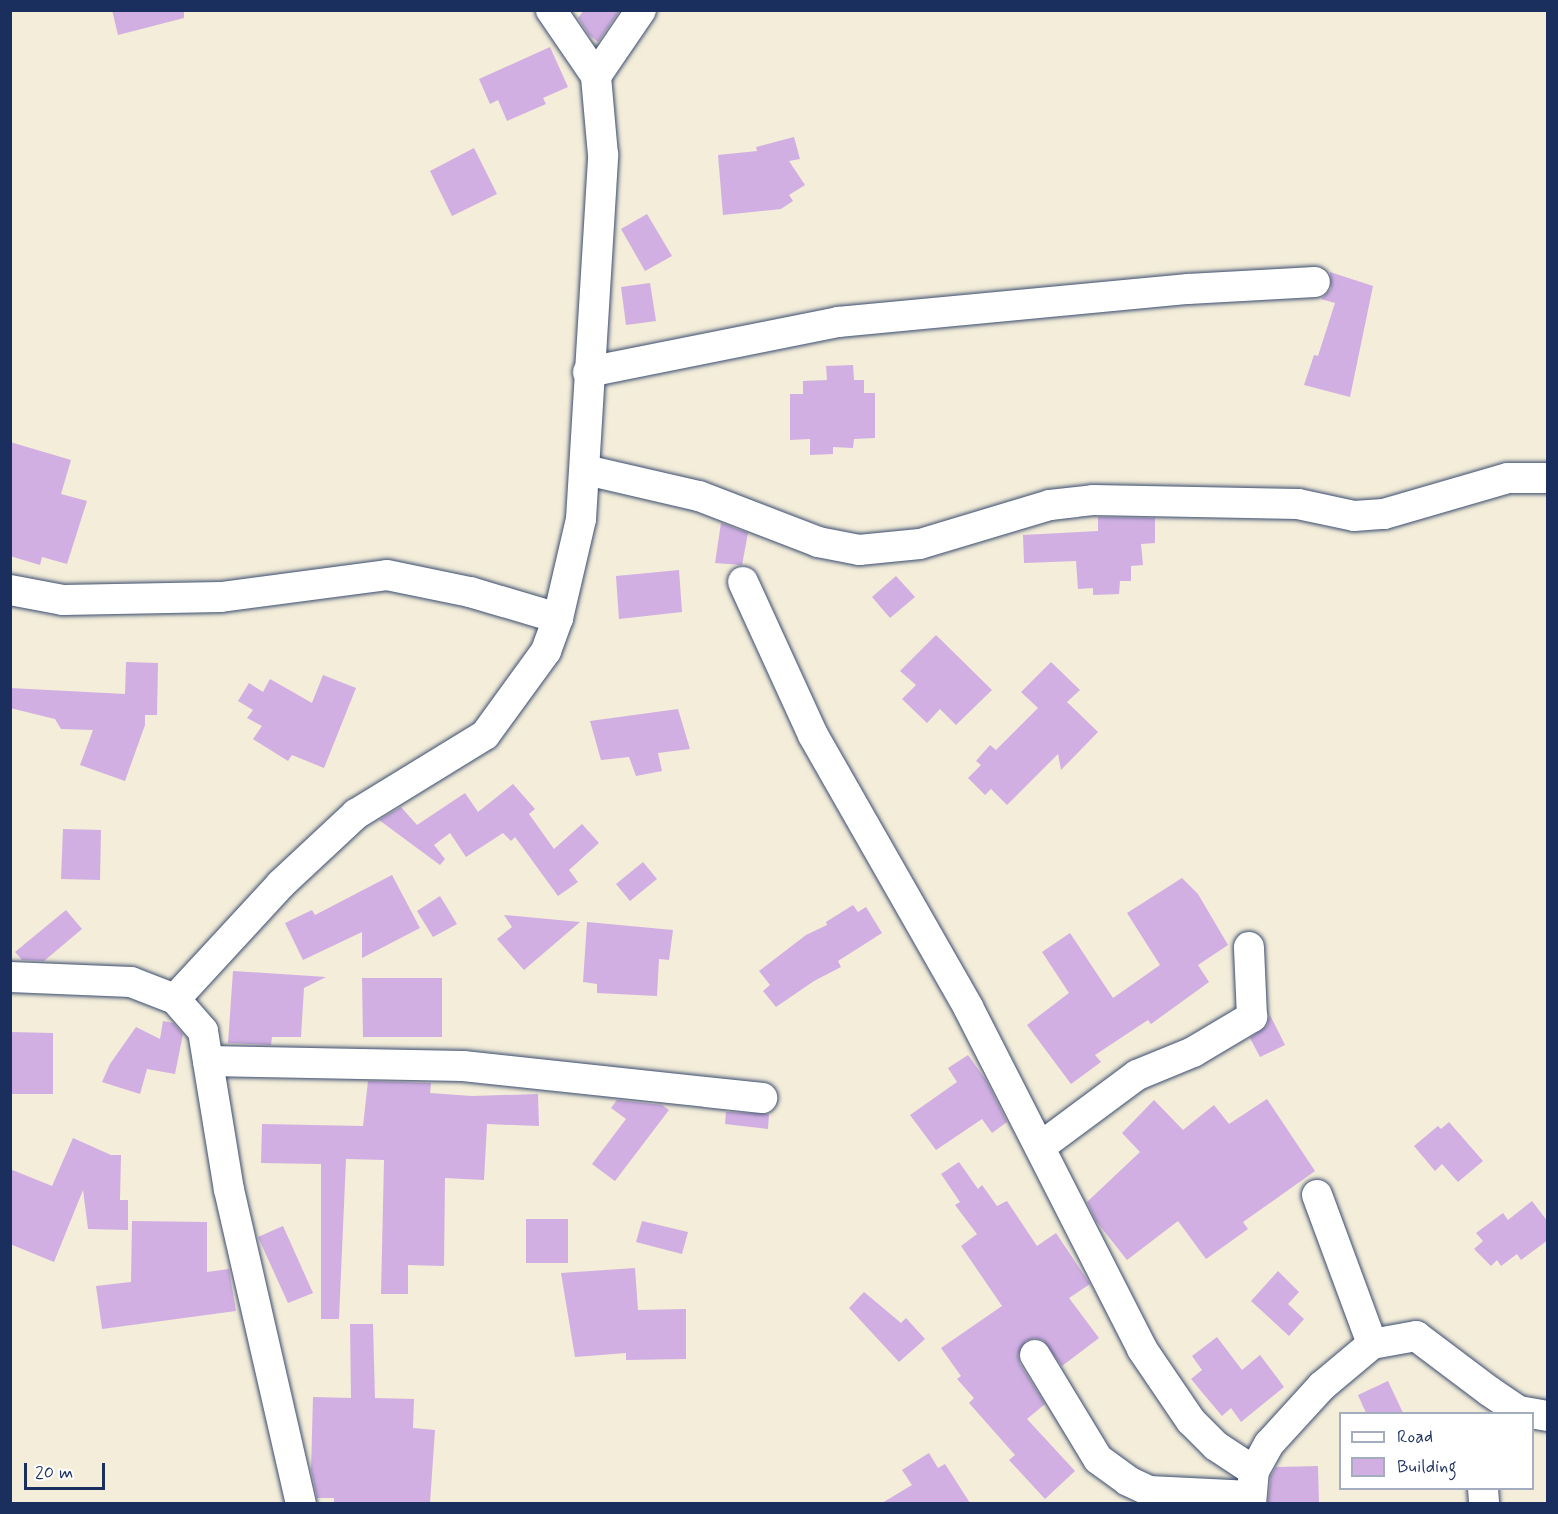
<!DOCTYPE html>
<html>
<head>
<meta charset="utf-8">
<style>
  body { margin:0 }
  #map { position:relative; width:1558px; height:1514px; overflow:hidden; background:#f3edd9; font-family:Mynerve,sans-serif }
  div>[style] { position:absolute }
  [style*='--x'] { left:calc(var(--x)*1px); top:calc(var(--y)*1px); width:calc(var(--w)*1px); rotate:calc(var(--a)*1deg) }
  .building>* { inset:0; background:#d1afe2 }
  .roads { filter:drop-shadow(0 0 2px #3b4c70) drop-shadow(0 0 2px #3b4c70) }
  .street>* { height:30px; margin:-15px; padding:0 15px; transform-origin:15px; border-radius:15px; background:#fff }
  span { translate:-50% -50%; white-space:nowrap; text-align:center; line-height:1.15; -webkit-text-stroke:6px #fff; paint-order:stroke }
  .frame { position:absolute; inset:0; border:12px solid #1b2f5e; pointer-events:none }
  .legend { position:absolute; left:1339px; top:1412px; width:195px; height:78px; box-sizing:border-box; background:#fff; border:2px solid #a4acbf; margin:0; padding:8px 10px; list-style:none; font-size:18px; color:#1b2f5e }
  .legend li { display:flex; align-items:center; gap:12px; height:30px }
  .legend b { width:30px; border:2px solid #a4acbf }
  .scale { position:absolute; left:24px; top:1463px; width:81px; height:27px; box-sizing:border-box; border:3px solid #1b2f5e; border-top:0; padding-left:8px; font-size:18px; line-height:21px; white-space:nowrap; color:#1b2f5e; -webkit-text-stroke:4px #fff; paint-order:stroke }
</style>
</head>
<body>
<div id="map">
  <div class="building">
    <div style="clip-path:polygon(112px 10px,184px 10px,184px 18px,118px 35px)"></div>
    <div style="clip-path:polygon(584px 10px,620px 10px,598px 42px,589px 35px,578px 18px)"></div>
    <div style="clip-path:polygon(550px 47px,568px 87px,543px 98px,546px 104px,507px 121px,498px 100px,490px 104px,479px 79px)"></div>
    <div style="clip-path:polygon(794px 137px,800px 159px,789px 161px,805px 185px,789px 195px,793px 201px,781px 209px,723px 215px,718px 155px,757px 151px,756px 147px)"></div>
    <div style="clip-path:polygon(474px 148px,497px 194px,452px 216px,430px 171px)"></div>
    <div style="clip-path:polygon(647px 214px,672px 256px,645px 271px,621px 229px)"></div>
    <div style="clip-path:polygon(1330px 272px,1373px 286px,1350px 397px,1304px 385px,1314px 355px,1318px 356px,1335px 303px,1321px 299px,1331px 289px)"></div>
    <div style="clip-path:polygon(650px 283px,656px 321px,626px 325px,621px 287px)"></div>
    <div style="clip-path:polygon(853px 365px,854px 380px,864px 380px,864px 393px,875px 393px,875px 438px,854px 439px,853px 448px,833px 447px,833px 454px,810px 455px,810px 439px,790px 440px,790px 394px,803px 394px,803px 381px,827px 380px,826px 366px)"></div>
    <div style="clip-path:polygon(10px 442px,71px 460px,61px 494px,87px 501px,67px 564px,42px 557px,40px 565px,10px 556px)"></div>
    <div style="clip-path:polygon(1098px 517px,1155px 518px,1155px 543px,1141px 544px,1143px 565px,1131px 566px,1131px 581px,1120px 581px,1119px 594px,1093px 595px,1093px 588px,1078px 589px,1076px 561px,1024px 563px,1023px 535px,1098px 531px)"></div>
    <div style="clip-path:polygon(721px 523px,748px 533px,742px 565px,715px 563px)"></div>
    <div style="clip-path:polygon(679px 570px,682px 612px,619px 619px,616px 576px)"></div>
    <div style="clip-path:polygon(896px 576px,915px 597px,890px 618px,872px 597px)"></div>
    <div style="clip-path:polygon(936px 635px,992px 690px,956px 725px,940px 709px,927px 723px,902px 699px,916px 685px,900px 671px)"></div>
    <div style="clip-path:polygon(126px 662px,158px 663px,157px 715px,145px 715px,145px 725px,125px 781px,80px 765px,93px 730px,61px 729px,55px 719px,10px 708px,10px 688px,125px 694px)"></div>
    <div style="clip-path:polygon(1051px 662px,1080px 690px,1067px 702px,1098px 732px,1061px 770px,1058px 754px,1007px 805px,991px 789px,985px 795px,968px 778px,981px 765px,976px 761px,990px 745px,996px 750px,1038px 708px,1021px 692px)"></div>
    <div style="clip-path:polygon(323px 675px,356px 688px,324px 768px,292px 755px,288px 761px,253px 739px,262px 726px,247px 718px,253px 710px,238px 701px,249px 683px,263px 692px,270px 679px,312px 703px)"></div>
    <div style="clip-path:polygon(678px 709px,690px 749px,658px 753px,662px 771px,636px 776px,629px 757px,601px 760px,590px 721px)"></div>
    <div style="clip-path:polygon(513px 784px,535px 809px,529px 814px,554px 849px,582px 824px,599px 843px,569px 870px,578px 882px,558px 896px,515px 837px,511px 841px,503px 833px,466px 857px,450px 833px,434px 845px,445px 859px,440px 865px,379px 820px,401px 807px,417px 825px,465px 793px,478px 812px)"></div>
    <div style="clip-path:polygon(63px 829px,101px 830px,100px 880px,61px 879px)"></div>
    <div style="clip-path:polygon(643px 862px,657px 879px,630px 901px,616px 884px)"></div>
    <div style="clip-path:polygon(392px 875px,420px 928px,362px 958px,362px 932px,303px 960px,285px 923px,312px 910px,315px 915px)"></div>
    <div style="clip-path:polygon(1182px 878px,1198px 894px,1228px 945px,1198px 965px,1209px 982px,1151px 1024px,1148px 1020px,1095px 1055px,1101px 1062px,1071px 1084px,1027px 1025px,1069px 993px,1042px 952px,1070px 933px,1113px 998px,1160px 965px,1127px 913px)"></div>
    <div style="clip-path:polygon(440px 896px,457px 924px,433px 937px,417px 911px)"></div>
    <div style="clip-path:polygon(853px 905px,858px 912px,866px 907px,882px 933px,838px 961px,841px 967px,814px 981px,776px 1007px,763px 991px,770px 985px,759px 971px,806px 935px,827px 925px,826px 922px)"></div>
    <div style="clip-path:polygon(66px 910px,82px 929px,44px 961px,22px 960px,15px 952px)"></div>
    <div style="clip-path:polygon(504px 915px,580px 922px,524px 970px,497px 939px,512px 927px)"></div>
    <div style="clip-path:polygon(587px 922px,673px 930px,669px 960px,659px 959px,657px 996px,597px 993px,597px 984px,583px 982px)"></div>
    <div style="clip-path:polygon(233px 971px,326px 977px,304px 988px,301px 1037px,272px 1037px,271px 1045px,228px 1043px)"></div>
    <div style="clip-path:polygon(362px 978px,442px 978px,442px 1037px,363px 1037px)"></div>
    <div style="clip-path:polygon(1270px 1015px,1285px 1045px,1260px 1057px,1250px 1038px,1267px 1026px)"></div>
    <div style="clip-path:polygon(163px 1021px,173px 1023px,183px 1034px,175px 1074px,147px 1069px,140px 1094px,102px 1082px,110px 1064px,136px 1027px,160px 1039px)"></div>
    <div style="clip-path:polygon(10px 1032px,53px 1033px,53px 1094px,10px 1094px)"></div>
    <div style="clip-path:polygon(968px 1055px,986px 1080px,1007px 1122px,992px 1133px,982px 1119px,936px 1150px,910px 1115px,957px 1082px,948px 1068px)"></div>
    <div style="clip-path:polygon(368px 1081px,431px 1083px,430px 1093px,472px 1096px,538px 1094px,539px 1126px,487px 1124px,484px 1180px,445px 1178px,444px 1266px,408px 1265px,408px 1294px,381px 1294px,384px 1160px,346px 1159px,339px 1319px,321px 1319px,321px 1164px,261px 1163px,262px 1124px,363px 1126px)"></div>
    <div style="clip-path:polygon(1267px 1099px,1315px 1171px,1243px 1222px,1248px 1229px,1206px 1259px,1178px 1221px,1127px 1260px,1096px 1221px,1087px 1202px,1140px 1152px,1122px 1133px,1154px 1100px,1183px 1130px,1214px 1105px,1229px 1124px)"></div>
    <div style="clip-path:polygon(617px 1100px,662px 1105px,669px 1110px,615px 1181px,592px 1164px,626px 1119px,611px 1108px)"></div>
    <div style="clip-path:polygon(726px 1112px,769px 1114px,768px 1129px,725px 1124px)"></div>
    <div style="clip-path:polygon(1449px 1122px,1483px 1161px,1458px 1182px,1442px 1164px,1435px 1171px,1414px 1146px,1438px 1126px,1441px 1129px)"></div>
    <div style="clip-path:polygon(73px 1138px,111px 1155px,121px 1155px,120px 1200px,128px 1200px,128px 1230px,88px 1229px,83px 1190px,54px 1262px,10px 1244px,10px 1169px,52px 1186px)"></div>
    <div style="clip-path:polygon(959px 1162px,978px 1189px,982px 1185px,997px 1206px,1007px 1201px,1037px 1246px,1056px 1233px,1090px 1284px,1069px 1298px,1099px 1338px,1062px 1366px,1043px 1340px,1034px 1338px,1026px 1341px,1018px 1355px,1020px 1364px,1045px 1404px,1027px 1419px,1075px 1471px,1045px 1499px,1009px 1460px,1015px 1455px,969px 1403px,974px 1398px,957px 1379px,961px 1376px,941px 1348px,1002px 1306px,961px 1246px,977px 1234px,955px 1205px,960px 1202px,941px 1174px)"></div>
    <div style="clip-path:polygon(1532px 1201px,1548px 1222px,1548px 1240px,1521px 1260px,1517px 1254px,1501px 1266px,1497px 1260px,1491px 1266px,1474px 1249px,1483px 1241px,1476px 1233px,1503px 1213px,1508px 1220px)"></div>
    <div style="clip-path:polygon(526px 1219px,568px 1219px,568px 1263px,526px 1263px)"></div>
    <div style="clip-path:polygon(132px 1221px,207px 1222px,207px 1272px,229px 1269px,236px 1311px,102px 1329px,96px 1286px,131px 1282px)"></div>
    <div style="clip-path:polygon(642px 1221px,688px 1232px,682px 1254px,636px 1242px)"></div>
    <div style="clip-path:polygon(283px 1226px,313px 1293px,288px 1303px,258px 1237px)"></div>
    <div style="clip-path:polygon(635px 1268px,638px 1310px,686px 1309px,686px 1359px,626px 1360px,626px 1353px,575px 1357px,561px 1273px)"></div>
    <div style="clip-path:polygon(1278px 1271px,1299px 1292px,1288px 1304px,1304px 1319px,1289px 1336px,1251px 1301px)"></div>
    <div style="clip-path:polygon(864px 1292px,901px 1323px,906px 1318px,925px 1339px,899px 1362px,849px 1308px)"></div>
    <div style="clip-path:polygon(350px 1324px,373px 1324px,375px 1398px,414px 1399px,413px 1428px,435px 1430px,430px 1503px,334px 1503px,334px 1498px,317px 1498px,311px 1470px,313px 1397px,351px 1398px)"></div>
    <div style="clip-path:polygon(1217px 1337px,1242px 1370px,1260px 1355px,1284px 1387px,1241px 1422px,1231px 1408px,1222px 1416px,1191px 1379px,1202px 1370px,1192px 1356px)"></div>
    <div style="clip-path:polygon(1388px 1381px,1403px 1413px,1366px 1413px,1358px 1395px)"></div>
    <div style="clip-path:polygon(929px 1453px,938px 1468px,945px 1464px,970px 1503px,882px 1503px,912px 1485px,902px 1470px)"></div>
    <div style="clip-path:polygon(1318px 1466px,1319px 1503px,1268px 1503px,1271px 1476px,1276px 1467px)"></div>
  </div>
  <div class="roads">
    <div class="street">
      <div style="--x:596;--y:76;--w:80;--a:-55.7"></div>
      <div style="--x:588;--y:372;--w:255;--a:-11.3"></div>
      <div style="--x:838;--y:322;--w:352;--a:-5.4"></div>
      <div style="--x:1188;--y:289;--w:127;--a:-3.2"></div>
      <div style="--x:586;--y:470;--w:116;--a:13"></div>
      <div style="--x:699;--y:496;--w:128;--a:21.1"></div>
      <div style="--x:818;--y:542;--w:42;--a:11"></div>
      <div style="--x:859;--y:550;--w:61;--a:-5.6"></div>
      <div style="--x:920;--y:544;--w:136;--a:-16.7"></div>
      <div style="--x:1050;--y:505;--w:43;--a:-6.6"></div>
      <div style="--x:1093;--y:500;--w:205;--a:1.1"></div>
      <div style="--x:1298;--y:504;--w:57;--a:12.1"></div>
      <div style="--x:1354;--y:516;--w:30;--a:-4"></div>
      <div style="--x:1384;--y:514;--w:129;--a:-16.2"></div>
      <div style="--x:1508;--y:478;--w:40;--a:0"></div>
      <div style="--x:743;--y:582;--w:168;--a:65.4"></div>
      <div style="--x:813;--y:735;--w:313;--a:60.3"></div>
      <div style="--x:968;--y:1007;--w:384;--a:63"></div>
      <div style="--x:1142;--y:1349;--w:87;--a:55.8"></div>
      <div style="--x:1191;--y:1421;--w:35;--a:45"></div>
      <div style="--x:1216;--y:1446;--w:45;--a:33.3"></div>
      <div style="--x:10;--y:590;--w:54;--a:10.7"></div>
      <div style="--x:63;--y:600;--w:158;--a:-1.1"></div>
      <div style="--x:221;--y:597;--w:167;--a:-7.5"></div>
      <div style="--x:387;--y:575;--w:85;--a:11.6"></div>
      <div style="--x:470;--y:592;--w:92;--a:16.5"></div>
      <div style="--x:10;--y:977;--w:121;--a:2.4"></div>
      <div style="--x:131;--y:982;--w:47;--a:21.1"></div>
      <div style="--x:208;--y:1061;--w:255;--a:1.1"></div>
      <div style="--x:463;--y:1066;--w:301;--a:6.1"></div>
      <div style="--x:1040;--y:1147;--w:121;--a:-36.6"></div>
      <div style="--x:1137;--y:1075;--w:61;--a:-22.3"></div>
      <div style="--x:1193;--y:1052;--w:69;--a:-30.7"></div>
      <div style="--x:1252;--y:1017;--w:70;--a:-92.5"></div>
      <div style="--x:1317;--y:1195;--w:159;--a:69.7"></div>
      <div style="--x:1035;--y:1355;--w:122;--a:58.8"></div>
      <div style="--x:1098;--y:1459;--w:37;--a:36"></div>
      <div style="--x:1128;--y:1481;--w:23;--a:25"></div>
      <div style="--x:1149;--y:1491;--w:102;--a:2.8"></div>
      <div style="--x:1483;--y:1488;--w:16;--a:86"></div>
      <div style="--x:301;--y:1504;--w:322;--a:-102.9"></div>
      <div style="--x:229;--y:1190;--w:161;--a:-99.3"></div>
      <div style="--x:203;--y:1031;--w:43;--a:-131.2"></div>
      <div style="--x:175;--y:999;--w:156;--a:-47.3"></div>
      <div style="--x:281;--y:884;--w:103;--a:-43"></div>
      <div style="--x:356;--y:814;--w:151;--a:-31.5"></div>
      <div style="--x:485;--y:735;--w:104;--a:-54"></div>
      <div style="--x:546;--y:651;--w:35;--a:-70"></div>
      <div style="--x:558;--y:618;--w:102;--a:-76.9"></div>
      <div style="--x:581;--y:519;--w:365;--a:-86.5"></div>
      <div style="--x:603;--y:155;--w:79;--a:-95.1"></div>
      <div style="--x:596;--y:76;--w:80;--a:-124.3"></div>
      <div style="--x:1251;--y:1504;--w:33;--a:-85"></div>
      <div style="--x:1254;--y:1471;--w:31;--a:-61"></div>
      <div style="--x:1269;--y:1444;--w:79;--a:-47.6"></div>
      <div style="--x:1322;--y:1386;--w:65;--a:-40"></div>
      <div style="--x:1372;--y:1344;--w:45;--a:-10.3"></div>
      <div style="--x:1416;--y:1336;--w:91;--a:37"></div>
      <div style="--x:1489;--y:1391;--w:36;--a:34"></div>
      <div style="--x:1519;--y:1411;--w:29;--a:10"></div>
    </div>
  </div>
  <div class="frame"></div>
  <ul class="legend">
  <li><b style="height:8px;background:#fff"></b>Road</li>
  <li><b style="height:16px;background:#d1afe2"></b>Building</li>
  </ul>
  <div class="scale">20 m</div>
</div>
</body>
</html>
